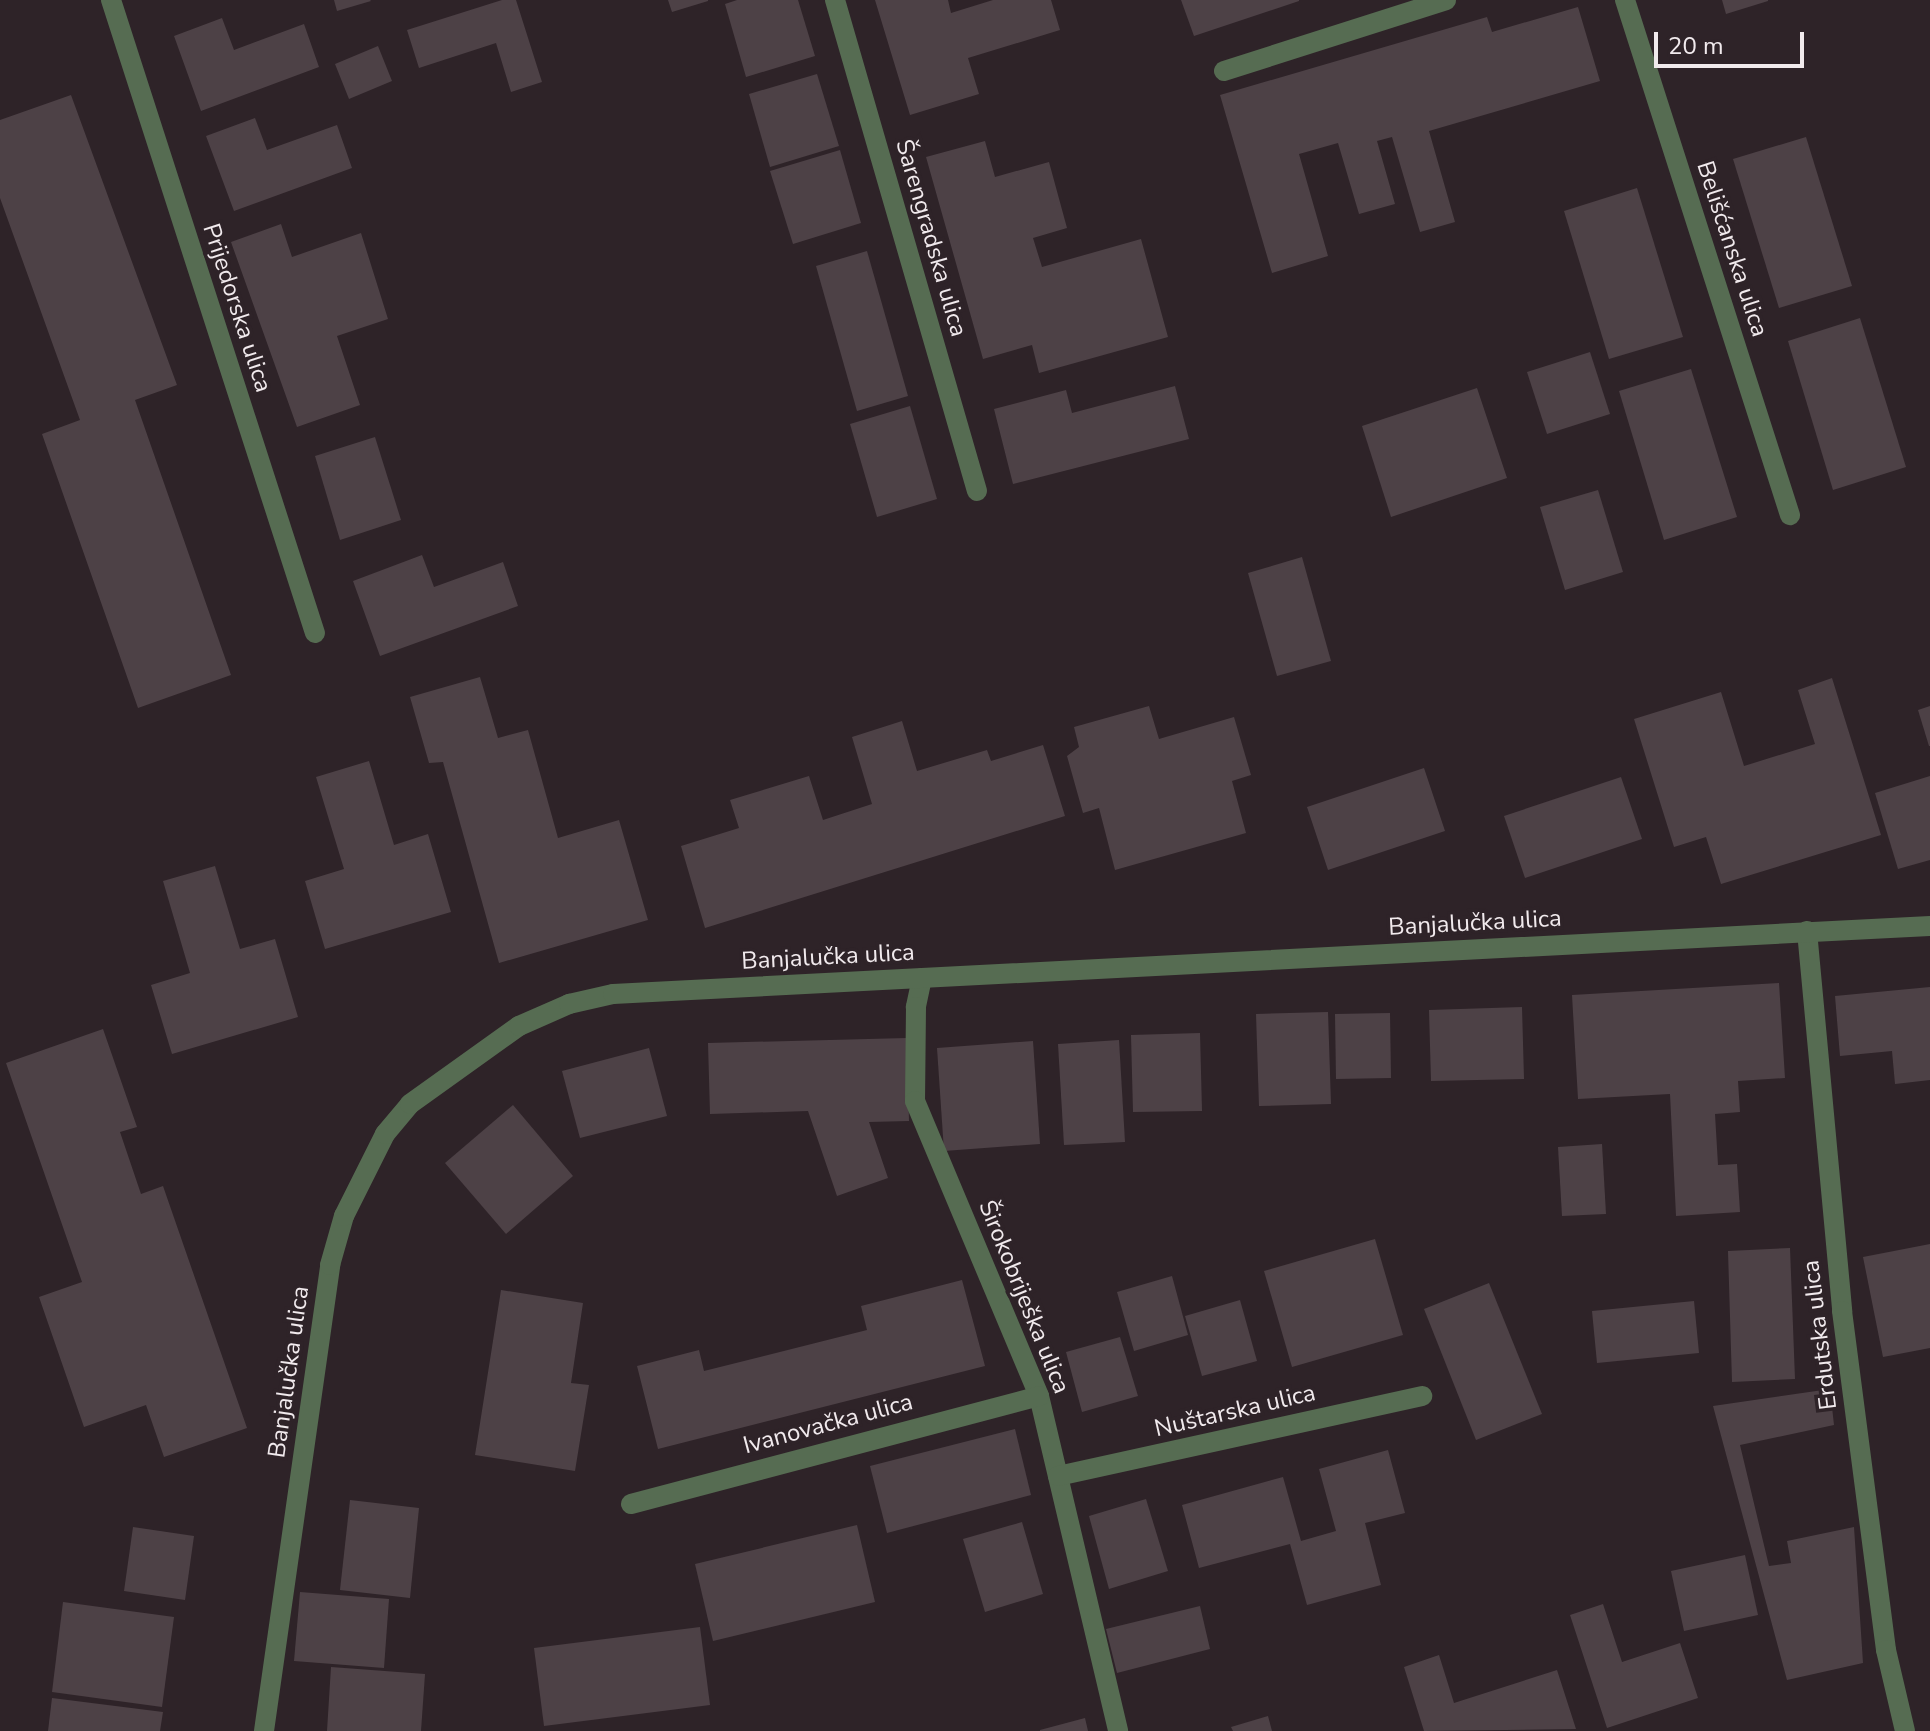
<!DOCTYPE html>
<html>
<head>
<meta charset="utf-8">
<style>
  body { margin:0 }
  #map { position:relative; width:1930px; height:1731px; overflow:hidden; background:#2e2328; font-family:"Nunito Sans",sans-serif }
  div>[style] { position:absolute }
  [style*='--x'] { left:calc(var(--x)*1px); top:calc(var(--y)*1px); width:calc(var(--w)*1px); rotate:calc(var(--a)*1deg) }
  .building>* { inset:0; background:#4d4146 }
  .minor>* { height:20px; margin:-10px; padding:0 10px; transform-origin:10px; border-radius:10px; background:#566c52 }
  span { translate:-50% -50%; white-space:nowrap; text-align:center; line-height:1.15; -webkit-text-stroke:7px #2e2328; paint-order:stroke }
  .street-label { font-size:24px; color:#f1eaed }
  .scale { position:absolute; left:1654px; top:32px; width:150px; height:36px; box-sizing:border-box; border:4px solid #f1eaed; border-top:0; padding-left:10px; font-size:24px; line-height:28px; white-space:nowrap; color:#f1eaed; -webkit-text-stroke:6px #2e2328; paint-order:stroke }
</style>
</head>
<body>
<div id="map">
  <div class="building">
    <div style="clip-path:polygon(334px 0,370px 0,371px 1px,337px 11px)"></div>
    <div style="clip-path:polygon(502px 0,516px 0,542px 82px,511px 92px,496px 43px,419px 68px,407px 30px)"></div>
    <div style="clip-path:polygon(668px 0,708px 0,708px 1px,672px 12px)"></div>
    <div style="clip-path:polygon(737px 0,798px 0,815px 56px,746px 77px,725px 4px)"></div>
    <div style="clip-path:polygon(875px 0,948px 0,951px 13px,993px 0,1051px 0,1060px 30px,968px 58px,979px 94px,910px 115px)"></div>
    <div style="clip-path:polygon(1181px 0,1299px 0,1299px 1px,1194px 36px)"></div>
    <div style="clip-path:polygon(1722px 0,1768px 0,1768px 1px,1726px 14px)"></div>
    <div style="clip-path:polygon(1578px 7px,1600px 81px,1429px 131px,1455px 222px,1420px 232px,1392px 137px,1377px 141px,1395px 204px,1359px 214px,1338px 143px,1299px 154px,1328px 256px,1272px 273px,1220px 95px,1487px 17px,1492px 32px)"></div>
    <div style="clip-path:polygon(222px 18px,234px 50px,304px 24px,319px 67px,201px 111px,174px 36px)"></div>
    <div style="clip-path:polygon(378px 46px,392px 81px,349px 99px,335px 64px)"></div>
    <div style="clip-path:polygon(817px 74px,839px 146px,770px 167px,749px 94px)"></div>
    <div style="clip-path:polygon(71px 95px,177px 385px,135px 400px,231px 675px,138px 708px,42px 434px,80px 420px,0 198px,0 120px)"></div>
    <div style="clip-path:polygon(255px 118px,267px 150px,337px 125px,352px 168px,234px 211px,206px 136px)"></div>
    <div style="clip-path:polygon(1806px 137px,1852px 286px,1779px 308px,1733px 159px)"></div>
    <div style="clip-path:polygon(985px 141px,995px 177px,1049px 162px,1067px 228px,1033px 238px,1042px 267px,1141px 239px,1168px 337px,1039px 373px,1032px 345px,983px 359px,926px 157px)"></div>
    <div style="clip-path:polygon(840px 150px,861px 223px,793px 244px,770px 171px)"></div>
    <div style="clip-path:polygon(1637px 188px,1683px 337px,1609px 359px,1564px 211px)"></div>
    <div style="clip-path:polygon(281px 224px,292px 257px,361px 233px,388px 319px,337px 336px,360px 405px,297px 427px,231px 242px)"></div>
    <div style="clip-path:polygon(867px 251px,908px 396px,857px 411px,816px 266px)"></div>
    <div style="clip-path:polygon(1860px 318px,1906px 467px,1833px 490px,1788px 341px)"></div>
    <div style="clip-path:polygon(1590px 352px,1610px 414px,1547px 434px,1527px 372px)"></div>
    <div style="clip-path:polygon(1691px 369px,1737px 517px,1664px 540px,1619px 391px)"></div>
    <div style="clip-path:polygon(1175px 386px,1189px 439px,1013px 484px,994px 409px,1066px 390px,1072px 413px)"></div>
    <div style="clip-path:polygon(1477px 388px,1507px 478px,1391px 517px,1362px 426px)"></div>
    <div style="clip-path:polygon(910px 406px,937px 499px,877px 517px,850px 424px)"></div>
    <div style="clip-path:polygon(375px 437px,401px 520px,340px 540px,315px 456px)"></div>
    <div style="clip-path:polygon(1598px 490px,1623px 572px,1565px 590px,1540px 507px)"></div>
    <div style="clip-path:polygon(422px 555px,434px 587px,503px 562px,518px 606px,380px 656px,353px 581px)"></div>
    <div style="clip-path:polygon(1302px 557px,1331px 661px,1277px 676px,1248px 573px)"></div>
    <div style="clip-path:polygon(480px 677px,498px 738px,528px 730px,558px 838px,619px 820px,648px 920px,499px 963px,443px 762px,429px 763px,410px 697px)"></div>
    <div style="clip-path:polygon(1832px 678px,1881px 835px,1721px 884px,1706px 837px,1674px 847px,1634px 719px,1721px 692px,1744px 766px,1815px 744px,1798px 690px)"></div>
    <div style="clip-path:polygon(1149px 706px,1159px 739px,1234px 717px,1251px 775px,1232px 781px,1246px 833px,1115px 870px,1099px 808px,1083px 813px,1067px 756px,1079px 747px,1074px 727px)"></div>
    <div style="clip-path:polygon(1930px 706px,1930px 746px,1929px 746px,1918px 710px)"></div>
    <div style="clip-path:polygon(902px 721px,917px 771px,987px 750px,991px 761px,1043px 745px,1065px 816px,705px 928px,681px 846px,739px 828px,730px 800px,809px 776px,823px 820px,872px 804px,852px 737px)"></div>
    <div style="clip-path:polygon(369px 761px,394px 845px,428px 834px,451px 912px,325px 949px,305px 881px,344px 869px,316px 777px)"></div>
    <div style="clip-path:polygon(1424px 768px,1445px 831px,1328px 870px,1307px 807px)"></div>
    <div style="clip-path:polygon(1930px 776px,1930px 860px,1898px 869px,1875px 793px)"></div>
    <div style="clip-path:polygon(1621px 777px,1642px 839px,1525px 878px,1504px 816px)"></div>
    <div style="clip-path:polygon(215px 866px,240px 949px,275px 939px,298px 1017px,172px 1054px,151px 985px,190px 973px,163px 881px)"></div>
    <div style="clip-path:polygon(1779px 983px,1785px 1078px,1738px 1081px,1740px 1112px,1715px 1114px,1718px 1165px,1737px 1164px,1740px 1212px,1676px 1216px,1670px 1094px,1578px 1099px,1572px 995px)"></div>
    <div style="clip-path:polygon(1930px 987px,1930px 1080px,1895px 1084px,1892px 1051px,1840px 1056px,1835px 996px)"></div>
    <div style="clip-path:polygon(1522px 1007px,1524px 1079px,1431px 1081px,1429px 1010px)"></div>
    <div style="clip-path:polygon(1328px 1012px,1331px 1104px,1259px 1106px,1256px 1014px)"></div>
    <div style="clip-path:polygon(1390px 1013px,1391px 1078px,1336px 1079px,1335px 1014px)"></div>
    <div style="clip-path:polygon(103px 1029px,137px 1127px,120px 1132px,141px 1194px,163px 1186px,247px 1428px,164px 1457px,146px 1405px,84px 1427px,39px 1297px,82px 1282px,6px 1063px)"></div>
    <div style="clip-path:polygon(1200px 1033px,1202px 1111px,1133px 1112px,1131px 1035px)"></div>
    <div style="clip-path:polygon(907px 1038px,909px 1121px,869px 1122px,888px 1178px,837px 1196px,808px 1111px,710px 1114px,708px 1043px)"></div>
    <div style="clip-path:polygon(1119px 1040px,1125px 1142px,1064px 1145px,1058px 1044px)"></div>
    <div style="clip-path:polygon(1033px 1041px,1040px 1144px,944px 1151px,937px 1048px)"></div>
    <div style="clip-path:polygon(649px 1048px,667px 1116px,580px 1138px,562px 1071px)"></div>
    <div style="clip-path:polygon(513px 1105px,573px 1176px,506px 1234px,445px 1163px)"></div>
    <div style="clip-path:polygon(1602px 1144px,1606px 1214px,1562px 1216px,1558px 1147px)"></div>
    <div style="clip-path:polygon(1375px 1239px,1403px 1335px,1292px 1367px,1264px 1271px)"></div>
    <div style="clip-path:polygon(1930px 1244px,1930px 1348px,1883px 1357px,1863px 1257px)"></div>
    <div style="clip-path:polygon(1790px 1248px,1795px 1379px,1732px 1382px,1728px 1251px)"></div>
    <div style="clip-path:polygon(1172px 1276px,1188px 1335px,1134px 1351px,1117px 1292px)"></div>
    <div style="clip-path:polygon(962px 1280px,985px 1366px,658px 1449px,637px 1366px,699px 1350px,704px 1371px,867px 1330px,861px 1306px)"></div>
    <div style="clip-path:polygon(1489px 1283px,1542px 1414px,1476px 1440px,1424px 1309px)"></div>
    <div style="clip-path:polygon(501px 1290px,583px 1303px,571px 1383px,589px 1385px,575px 1471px,475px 1455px)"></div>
    <div style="clip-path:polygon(1240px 1300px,1257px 1361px,1202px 1376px,1185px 1316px)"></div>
    <div style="clip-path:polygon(1694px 1301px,1699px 1353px,1597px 1363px,1592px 1311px)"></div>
    <div style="clip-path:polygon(1120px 1337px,1138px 1396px,1082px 1412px,1066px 1352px)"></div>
    <div style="clip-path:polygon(1830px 1389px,1834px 1425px,1740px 1445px,1769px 1566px,1791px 1563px,1787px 1541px,1854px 1527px,1863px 1663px,1787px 1680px,1713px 1406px)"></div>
    <div style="clip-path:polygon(1015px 1429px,1031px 1495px,887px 1533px,870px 1466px)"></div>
    <div style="clip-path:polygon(1388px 1450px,1405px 1513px,1365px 1523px,1381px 1585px,1307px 1605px,1290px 1544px,1199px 1568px,1182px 1505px,1283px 1477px,1301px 1541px,1336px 1531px,1319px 1469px)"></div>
    <div style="clip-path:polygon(1146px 1499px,1168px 1571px,1109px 1589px,1089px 1516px)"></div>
    <div style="clip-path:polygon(350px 1500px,419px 1508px,410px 1598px,340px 1590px)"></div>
    <div style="clip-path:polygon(1022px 1522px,1043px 1594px,985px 1612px,963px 1539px)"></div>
    <div style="clip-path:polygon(857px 1525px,875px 1602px,713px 1641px,695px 1564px)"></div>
    <div style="clip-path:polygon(133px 1527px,194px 1536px,185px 1600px,124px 1591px)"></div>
    <div style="clip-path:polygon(1745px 1555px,1758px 1615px,1684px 1631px,1671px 1571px)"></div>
    <div style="clip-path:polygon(300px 1592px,389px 1599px,384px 1668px,294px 1661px)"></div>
    <div style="clip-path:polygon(63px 1602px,174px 1617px,162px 1707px,52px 1692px)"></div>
    <div style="clip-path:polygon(1603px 1604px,1622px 1662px,1680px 1643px,1698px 1698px,1607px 1728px,1570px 1615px)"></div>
    <div style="clip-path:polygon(1200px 1606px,1210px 1649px,1117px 1673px,1106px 1629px)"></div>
    <div style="clip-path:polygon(700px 1627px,710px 1705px,544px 1726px,534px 1648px)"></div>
    <div style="clip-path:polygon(1439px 1655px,1454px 1703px,1557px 1670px,1576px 1729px,1424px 1731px,1404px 1667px)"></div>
    <div style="clip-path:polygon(331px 1667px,425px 1674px,421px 1731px,327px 1731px)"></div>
    <div style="clip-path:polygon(52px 1698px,163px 1712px,160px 1731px,48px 1731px)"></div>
    <div style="clip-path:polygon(1268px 1716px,1272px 1731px,1233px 1731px,1231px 1727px)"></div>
    <div style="clip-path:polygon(1085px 1718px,1088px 1731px,1040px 1731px,1040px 1730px)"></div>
  </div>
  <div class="minor">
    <div style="--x:111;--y:0;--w:665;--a:72.14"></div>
    <div style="--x:835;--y:0;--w:511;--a:73.87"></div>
    <div style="--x:1625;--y:0;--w:541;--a:72.24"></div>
    <div style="--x:1224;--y:71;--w:233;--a:-17.7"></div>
    <div style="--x:1807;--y:931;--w:382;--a:84.7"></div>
    <div style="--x:1842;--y:1311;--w:342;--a:82.6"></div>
    <div style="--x:1886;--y:1650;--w:83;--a:76.8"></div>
    <div style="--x:922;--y:978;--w:30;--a:102"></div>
    <div style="--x:916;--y:1007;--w:94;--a:90.6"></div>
    <div style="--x:915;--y:1101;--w:320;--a:67.2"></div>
    <div style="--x:1039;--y:1396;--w:344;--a:76.7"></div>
    <div style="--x:1058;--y:1476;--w:373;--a:-12.4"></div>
    <div style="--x:631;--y:1504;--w:422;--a:-14.8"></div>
    <div style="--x:264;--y:1731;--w:471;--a:-81.9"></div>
    <div style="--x:330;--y:1265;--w:51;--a:-74.1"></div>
    <div style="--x:344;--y:1216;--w:92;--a:-63.4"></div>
    <div style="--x:385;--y:1134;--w:39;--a:-50"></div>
    <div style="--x:410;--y:1104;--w:134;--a:-35.6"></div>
    <div style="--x:519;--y:1026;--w:55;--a:-23.7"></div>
    <div style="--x:569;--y:1004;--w:45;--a:-12.8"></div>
    <div style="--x:613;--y:994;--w:1319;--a:-2.96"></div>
  </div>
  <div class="street-label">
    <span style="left:931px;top:238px;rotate:74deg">Šarengradska ulica</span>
    <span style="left:1732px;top:249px;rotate:72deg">Belišćanska ulica</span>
    <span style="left:237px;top:308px;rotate:72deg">Prijedorska ulica</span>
    <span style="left:1475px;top:923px;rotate:-3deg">Banjalučka ulica</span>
    <span style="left:828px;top:957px;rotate:-3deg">Banjalučka ulica</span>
    <span style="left:1024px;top:1297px;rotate:68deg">Širokobriješka ulica</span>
    <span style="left:1820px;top:1335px;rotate:-97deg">Erdutska ulica</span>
    <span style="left:289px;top:1372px;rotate:-82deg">Banjalučka ulica</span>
    <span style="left:1235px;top:1411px;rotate:-13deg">Nuštarska ulica</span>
    <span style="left:828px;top:1424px;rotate:-15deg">Ivanovačka ulica</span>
  </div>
  <div class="scale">20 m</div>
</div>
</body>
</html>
